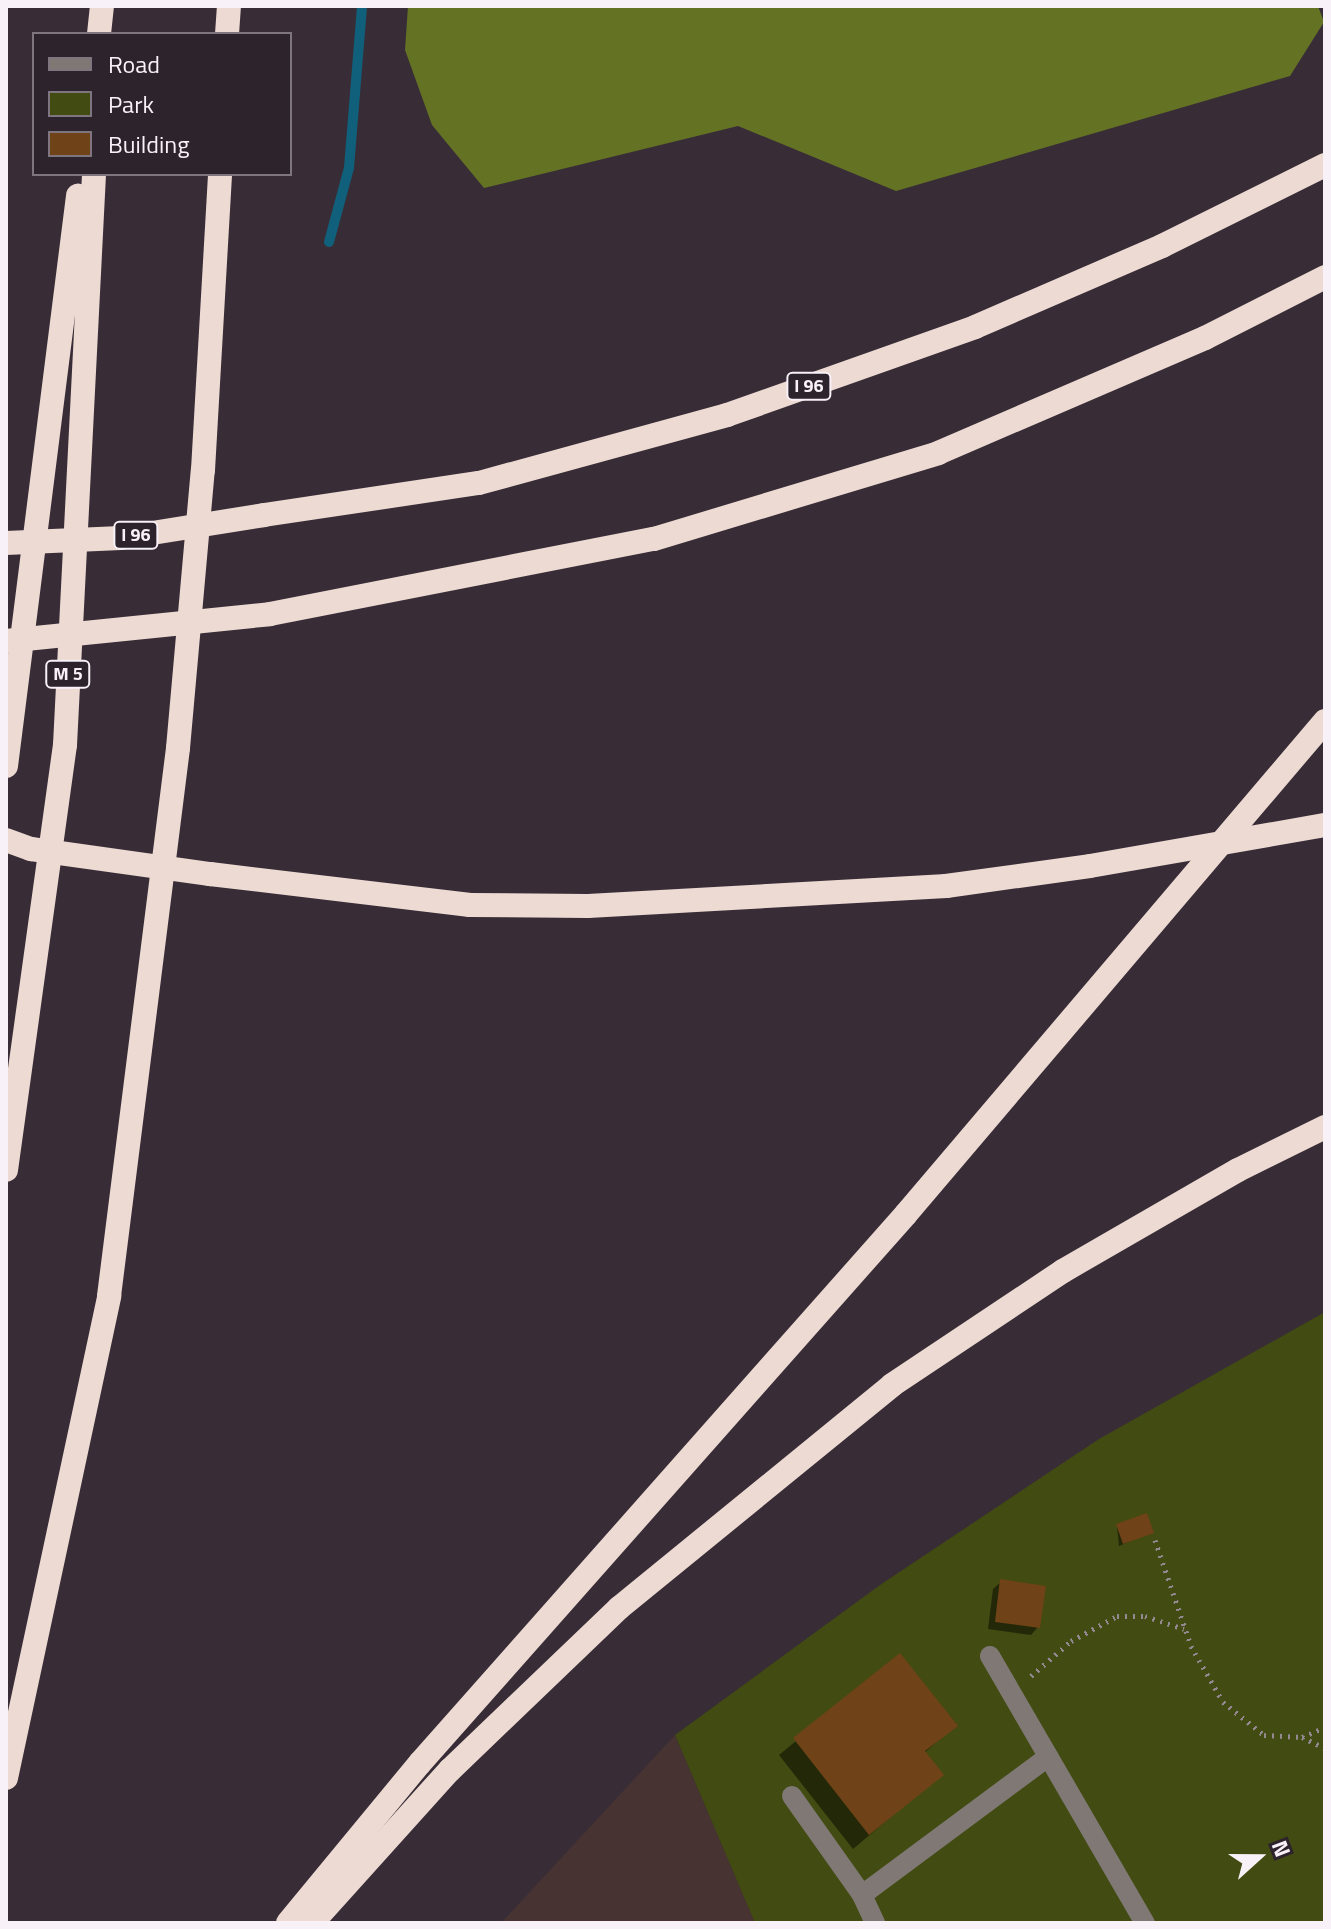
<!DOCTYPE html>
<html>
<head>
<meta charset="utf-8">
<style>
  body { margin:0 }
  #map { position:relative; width:1331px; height:1929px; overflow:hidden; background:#382d37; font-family:"Titillium Web",sans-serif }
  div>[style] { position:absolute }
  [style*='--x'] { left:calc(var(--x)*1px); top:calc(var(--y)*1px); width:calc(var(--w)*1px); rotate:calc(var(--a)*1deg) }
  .commercial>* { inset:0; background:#473331 }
  .green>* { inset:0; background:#424b11 }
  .forest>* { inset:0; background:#647223 }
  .shadow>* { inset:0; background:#0007 }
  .stream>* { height:10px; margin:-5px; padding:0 5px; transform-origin:5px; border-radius:5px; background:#11607b }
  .building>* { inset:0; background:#6f4317 }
  .path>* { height:5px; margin-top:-2.5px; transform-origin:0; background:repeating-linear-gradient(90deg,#928991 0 2px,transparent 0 8px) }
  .minor>* { height:20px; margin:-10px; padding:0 10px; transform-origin:10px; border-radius:10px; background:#7f7875 }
  .highway>* { height:24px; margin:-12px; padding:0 12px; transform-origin:12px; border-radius:12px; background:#eddad3 }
  .highway-bridge>* { height:24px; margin:-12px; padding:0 12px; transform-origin:12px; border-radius:12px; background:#eddad3 }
  span { translate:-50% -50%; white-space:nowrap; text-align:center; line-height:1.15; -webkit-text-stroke:8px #2d232d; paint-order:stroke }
  .shield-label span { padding:2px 6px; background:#2d232d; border:2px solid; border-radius:6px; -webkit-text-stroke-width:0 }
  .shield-label { font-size:18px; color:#f8f1f7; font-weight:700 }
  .frame { position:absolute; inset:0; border:8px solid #f8f1f7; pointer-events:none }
  .legend { position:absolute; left:32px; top:32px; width:260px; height:144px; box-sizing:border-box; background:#2d232d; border:2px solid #7e757e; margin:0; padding:10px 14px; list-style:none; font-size:24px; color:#f8f1f7 }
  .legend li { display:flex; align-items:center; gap:16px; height:40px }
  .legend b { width:40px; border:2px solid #7e757e }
  .north { position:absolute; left:1219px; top:1817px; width:80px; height:80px; -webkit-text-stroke:6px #2d232d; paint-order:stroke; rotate:69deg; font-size:22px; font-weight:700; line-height:32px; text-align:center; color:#f8f1f7 }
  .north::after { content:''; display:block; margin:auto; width:28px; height:36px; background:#f8f1f7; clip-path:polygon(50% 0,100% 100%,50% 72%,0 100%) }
</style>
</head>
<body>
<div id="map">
  <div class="commercial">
    <div style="clip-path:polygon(675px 1735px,755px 1923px,501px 1923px)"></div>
  </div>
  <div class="green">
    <div style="clip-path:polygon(1325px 1312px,1325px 1923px,755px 1923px,675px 1735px,880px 1585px,1099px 1439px)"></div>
  </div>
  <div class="forest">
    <div style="clip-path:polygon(408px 6px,1318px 6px,1324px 22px,1290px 76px,896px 191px,738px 126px,484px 188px,432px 125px,405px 50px)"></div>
  </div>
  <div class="shadow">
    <div style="clip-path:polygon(1117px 1526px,1152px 1532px,1119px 1546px)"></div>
    <div style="clip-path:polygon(1001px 1582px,1038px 1627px,1031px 1635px,988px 1629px,993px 1589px)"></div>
    <div style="clip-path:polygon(899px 1656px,955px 1726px,924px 1753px,941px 1775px,853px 1849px,779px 1755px)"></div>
  </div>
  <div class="stream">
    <div style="--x:329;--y:242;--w:77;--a:-74.9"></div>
    <div style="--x:349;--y:168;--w:163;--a:-85.4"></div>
  </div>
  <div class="building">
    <div style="clip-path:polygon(1147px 1513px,1154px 1533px,1123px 1544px,1116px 1524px)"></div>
    <div style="clip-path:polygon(1000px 1579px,1046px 1586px,1040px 1628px,995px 1622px)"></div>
    <div style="clip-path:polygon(900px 1653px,958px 1726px,925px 1751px,944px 1775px,869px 1835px,793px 1738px)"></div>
  </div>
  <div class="path">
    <div style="--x:1155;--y:1540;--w:112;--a:71.2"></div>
    <div style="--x:1191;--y:1646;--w:64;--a:60.3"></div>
    <div style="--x:1223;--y:1702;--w:53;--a:38.8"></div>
    <div style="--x:1264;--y:1735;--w:38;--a:3"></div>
    <div style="--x:1302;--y:1737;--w:25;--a:-23"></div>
    <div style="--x:1031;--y:1676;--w:53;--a:-41.2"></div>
    <div style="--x:1071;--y:1641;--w:52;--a:-28.5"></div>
    <div style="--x:1117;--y:1616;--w:28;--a:0"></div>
    <div style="--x:1145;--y:1616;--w:41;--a:18.4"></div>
    <div style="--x:1302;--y:1737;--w:25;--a:26"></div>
  </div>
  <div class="minor">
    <div style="--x:990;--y:1656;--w:309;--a:59.9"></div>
    <div style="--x:792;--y:1796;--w:121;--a:54.7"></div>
    <div style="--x:862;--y:1895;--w:31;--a:65"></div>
    <div style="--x:862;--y:1895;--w:232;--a:-36.6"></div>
  </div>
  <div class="highway">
    <div style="--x:99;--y:34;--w:28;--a:-84"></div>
    <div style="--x:227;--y:34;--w:28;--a:-86"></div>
    <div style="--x:264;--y:515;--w:217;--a:-8.5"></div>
    <div style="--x:479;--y:483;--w:257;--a:-15.3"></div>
    <div style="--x:727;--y:415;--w:263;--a:-19.5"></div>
    <div style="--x:975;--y:327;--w:204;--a:-23.4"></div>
    <div style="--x:1162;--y:246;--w:182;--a:-26.4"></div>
    <div style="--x:270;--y:614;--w:391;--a:-11.1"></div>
    <div style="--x:654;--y:539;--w:297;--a:-16.8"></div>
    <div style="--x:938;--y:453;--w:291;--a:-23.3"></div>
    <div style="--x:1205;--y:338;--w:135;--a:-26.9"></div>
    <div style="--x:6;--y:766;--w:575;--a:-82.8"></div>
    <div style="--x:6;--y:840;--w:27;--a:20"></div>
    <div style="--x:210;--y:874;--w:262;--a:6.8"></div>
    <div style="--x:470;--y:905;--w:118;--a:0.5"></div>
    <div style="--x:588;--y:906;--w:359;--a:-3.2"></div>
    <div style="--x:946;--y:886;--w:145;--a:-7.9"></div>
    <div style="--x:6;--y:1170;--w:429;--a:-82.1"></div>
    <div style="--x:65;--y:745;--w:572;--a:-87.09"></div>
    <div style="--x:6;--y:1778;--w:493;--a:-77.9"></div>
    <div style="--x:109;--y:1296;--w:552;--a:-82.82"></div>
    <div style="--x:178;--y:748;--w:279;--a:-84.9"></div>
    <div style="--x:203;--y:470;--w:296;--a:-86.7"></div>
    <div style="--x:288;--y:1923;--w:207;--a:-50.5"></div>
    <div style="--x:420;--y:1763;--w:733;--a:-48.48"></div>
    <div style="--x:906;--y:1214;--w:647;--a:-49.64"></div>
    <div style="--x:312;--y:1923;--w:206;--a:-48"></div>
    <div style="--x:450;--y:1770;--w:234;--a:-43.8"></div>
    <div style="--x:619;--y:1608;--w:353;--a:-39.2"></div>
    <div style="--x:892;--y:1385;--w:206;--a:-33.7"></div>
    <div style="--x:1063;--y:1271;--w:202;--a:-30"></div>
    <div style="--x:1238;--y:1170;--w:97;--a:-26.3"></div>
  </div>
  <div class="highway-bridge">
    <div style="--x:6;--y:543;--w:115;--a:-2.5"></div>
    <div style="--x:121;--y:538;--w:145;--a:-9.1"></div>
    <div style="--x:6;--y:641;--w:265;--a:-5.8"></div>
    <div style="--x:31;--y:849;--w:181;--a:8"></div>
    <div style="--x:1090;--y:866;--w:239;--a:-9.9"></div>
  </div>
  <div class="shield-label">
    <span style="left:809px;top:386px">I 96</span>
    <span style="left:136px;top:535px">I 96</span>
    <span style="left:68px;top:674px">M 5</span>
  </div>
  <div class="frame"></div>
  <ul class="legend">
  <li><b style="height:10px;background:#7f7875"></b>Road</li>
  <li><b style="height:22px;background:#424b11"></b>Park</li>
  <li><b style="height:22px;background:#6f4317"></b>Building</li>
  </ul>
  <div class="north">N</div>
</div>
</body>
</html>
